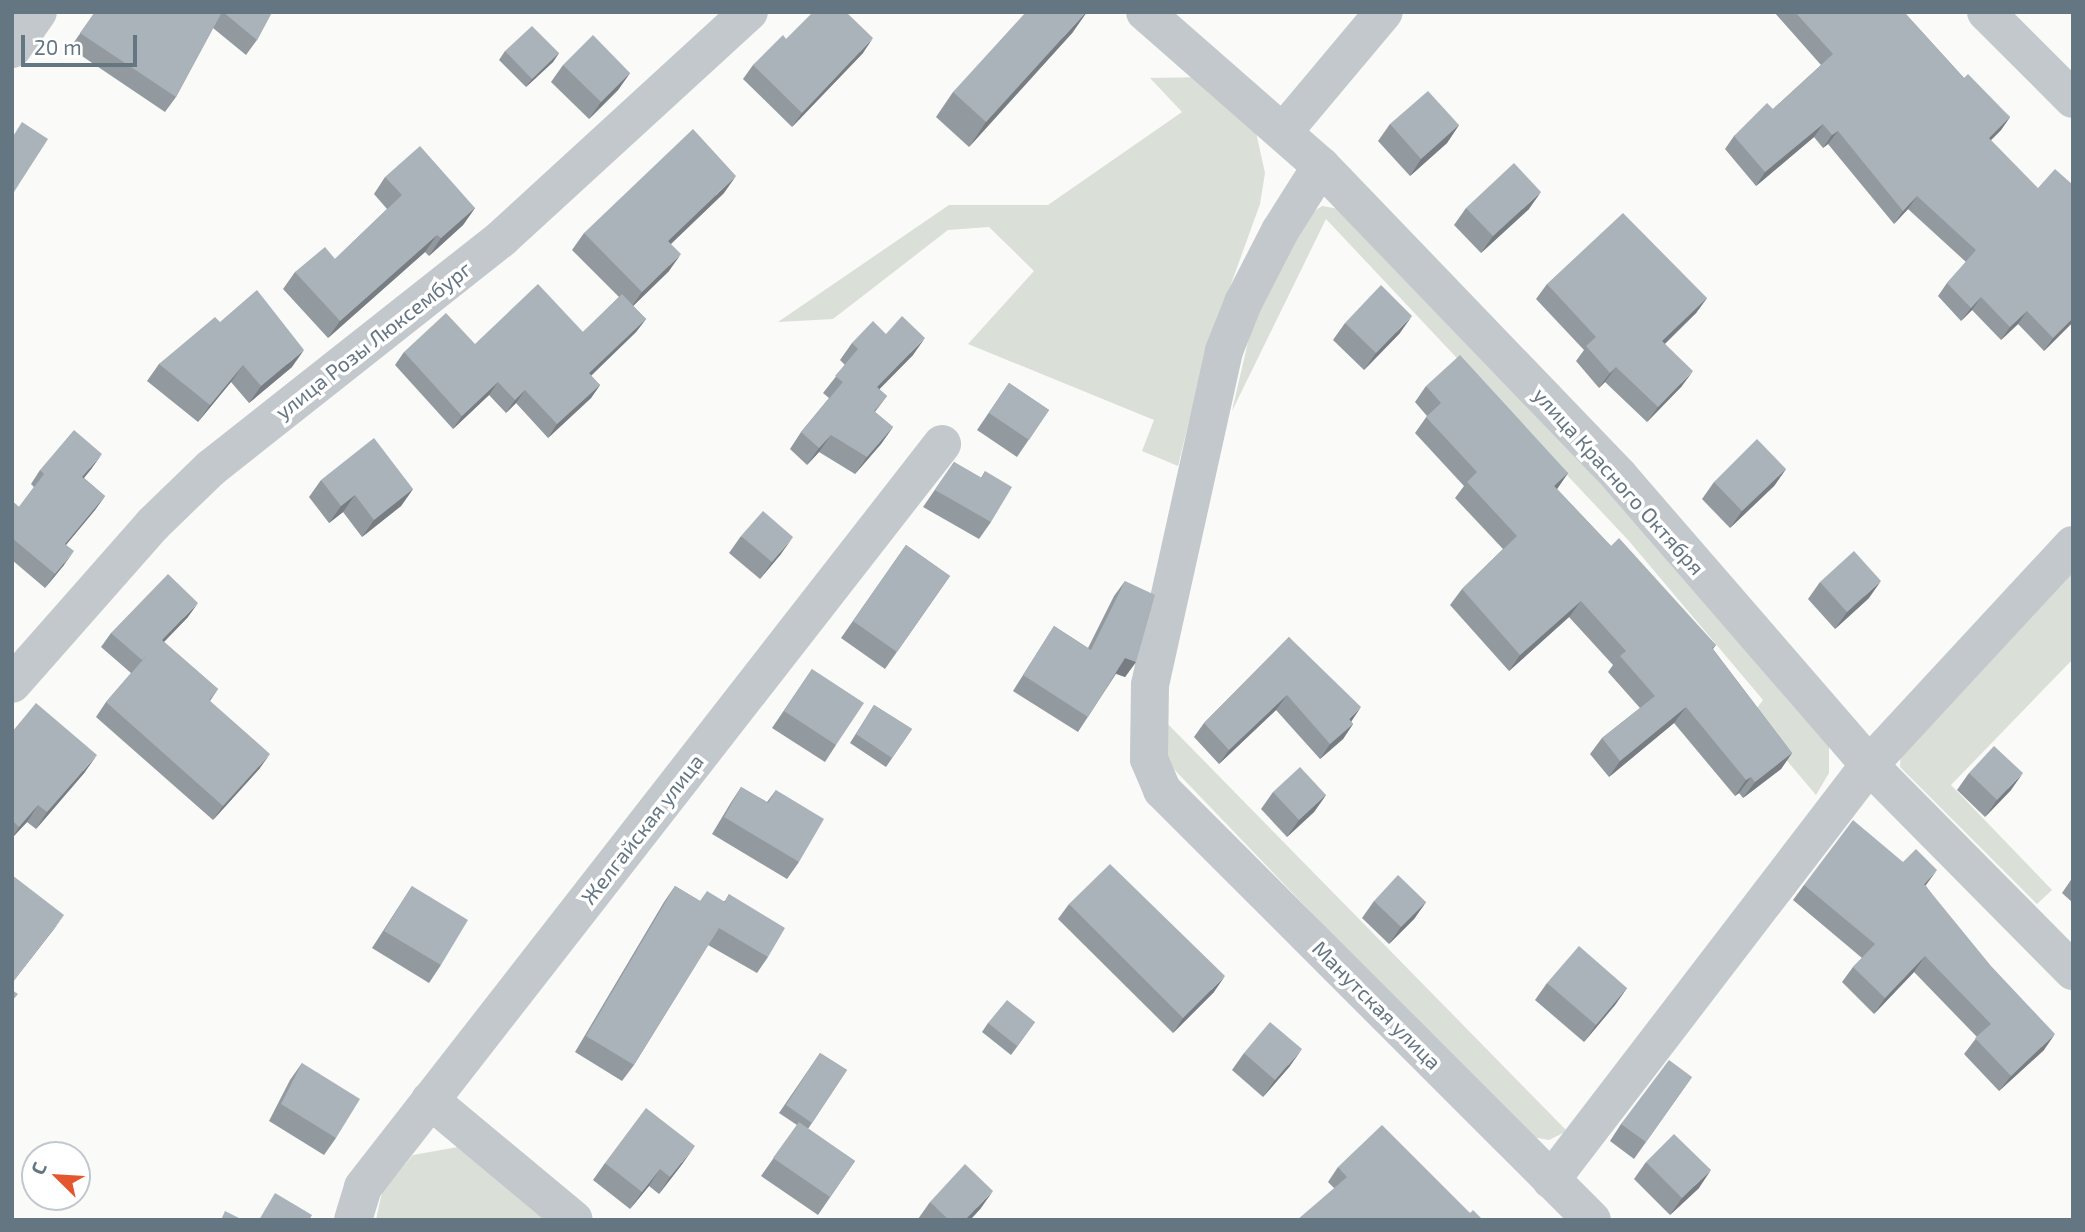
<!DOCTYPE html>
<html>
<head>
<meta charset="utf-8">
<style>
  body { margin:0 }
  #map { position:relative; width:2085px; height:1232px; overflow:hidden; background:#fafaf8; font-family:"Exo 2",sans-serif }
  div>[style] { position:absolute }
  [style*='--x'] { left:calc(var(--x)*1px); top:calc(var(--y)*1px); width:calc(var(--w)*1px); rotate:calc(var(--a)*1deg) }
  .green>* { inset:0; background:#dadfd7 }
  .minor>* { height:38px; margin:-19px; padding:0 19px; transform-origin:19px; border-radius:19px; background:#c3c8cc }
  .wall>* { inset:0; background:#929a9f }
  .shaded-wall>* { inset:0; background:#777d82 }
  .building>* { inset:0; background:#aab3b9 }
  span { translate:-50% -50%; white-space:nowrap; text-align:center; line-height:1.15; -webkit-text-stroke:7px #fff; paint-order:stroke }
  .street-label { font-size:21px; color:#657683 }
  .frame { position:absolute; inset:0; border:14px solid #657683; pointer-events:none }
  .north { position:absolute; left:21px; top:1141px; width:70px; height:70px; box-sizing:border-box; background:#fff; border:2px solid #c1c8cd; border-radius:50%; rotate:294deg; font-size:19px; font-weight:700; line-height:28px; text-align:center; color:#657683 }
  .north::after { content:''; display:block; margin:auto; width:24px; height:32px; background:#e4572e; clip-path:polygon(50% 0,100% 100%,50% 72%,0 100%) }
  .scale { position:absolute; left:21px; top:35px; width:116px; height:32px; box-sizing:border-box; border:4px solid #657683; border-top:0; padding-left:9px; font-size:21px; line-height:24px; white-space:nowrap; color:#657683; -webkit-text-stroke:5px #fff; paint-order:stroke }
</style>
</head>
<body>
<div id="map">
  <div class="green">
    <div style="clip-path:polygon(1209px 77px,1254px 123px,1265px 173px,1260px 204px,1205px 356px,1178px 466px,1142px 451px,1154px 420px,968px 344px,1034px 271px,989px 227px,948px 230px,833px 319px,778px 322px,949px 205px,1048px 205px,1182px 112px,1150px 78px)"></div>
    <div style="clip-path:polygon(1322px 206px,1351px 211px,1829px 733px,1829px 773px,1816px 795px,1750px 717px,1763px 700px,1629px 541px,1326px 219px,1232px 411px,1251px 329px,1274px 277px,1313px 212px)"></div>
    <div style="clip-path:polygon(2073px 560px,2073px 659px,1951px 785px,2052px 890px,2037px 904px,1900px 767px,1901px 751px)"></div>
    <div style="clip-path:polygon(1161px 717px,1567px 1131px,1549px 1140px,1532px 1137px,1516px 1126px,1168px 763px)"></div>
    <div style="clip-path:polygon(458px 1147px,553px 1220px,376px 1220px,382px 1192px,413px 1155px)"></div>
  </div>
  <div class="minor">
    <div style="--x:1145;--y:12;--w:234;--a:41.2"></div>
    <div style="--x:1321;--y:166;--w:430;--a:46.1"></div>
    <div style="--x:1619;--y:476;--w:382;--a:49.1"></div>
    <div style="--x:1869;--y:765;--w:290;--a:45.3"></div>
    <div style="--x:1986;--y:12;--w:123;--a:45"></div>
    <div style="--x:12;--y:49;--w:45;--a:-54.9"></div>
    <div style="--x:1284;--y:131;--w:155;--a:-50"></div>
    <div style="--x:1321;--y:166;--w:77;--a:122.2"></div>
    <div style="--x:1280;--y:231;--w:81;--a:117.2"></div>
    <div style="--x:1243;--y:303;--w:52;--a:111.6"></div>
    <div style="--x:1224;--y:351;--w:342;--a:102.5"></div>
    <div style="--x:1150;--y:685;--w:74;--a:90.8"></div>
    <div style="--x:1149;--y:759;--w:34;--a:67"></div>
    <div style="--x:1162;--y:790;--w:608;--a:45"></div>
    <div style="--x:12;--y:684;--w:213;--a:-48.6"></div>
    <div style="--x:153;--y:524;--w:81;--a:-44"></div>
    <div style="--x:211;--y:468;--w:371;--a:-38.3"></div>
    <div style="--x:502;--y:238;--w:335;--a:-42.5"></div>
    <div style="--x:430;--y:1100;--w:187;--a:39.8"></div>
    <div style="--x:1551;--y:1180;--w:523;--a:-52.54"></div>
    <div style="--x:1869;--y:765;--w:300;--a:-47.2"></div>
    <div style="--x:353;--y:1220;--w:34;--a:-73"></div>
    <div style="--x:363;--y:1187;--w:942;--a:-52.07"></div>
  </div>
  <div class="wall">
    <div style="clip-path:polygon(95px 12px,272px 12px,257px 40px,246px 55px,213px 28px,176px 97px,165px 112px,70px 48px)"></div>
    <div style="clip-path:polygon(1774px 12px,1904px 12px,1964px 78px,2010px 117px,2001px 130px,1991px 140px,2073px 322px,2044px 351px,2018px 324px,2001px 340px,1972px 310px,1961px 321px,1938px 296px,1947px 283px,1966px 262px,1908px 209px,1894px 224px,1828px 144px,1823px 148px,1814px 137px,1756px 186px,1725px 149px,1734px 136px,1773px 109px,1821px 65px)"></div>
    <div style="clip-path:polygon(1073px 32px,969px 147px,936px 117px,953px 92px)"></div>
    <div style="clip-path:polygon(786px 39px,863px 53px,792px 127px,743px 79px,753px 65px)"></div>
    <div style="clip-path:polygon(505px 51px,559px 53px,553px 62px,526px 87px,499px 60px)"></div>
    <div style="clip-path:polygon(563px 65px,630px 73px,618px 90px,589px 119px,551px 82px)"></div>
    <div style="clip-path:polygon(1390px 124px,1459px 125px,1447px 143px,1410px 176px,1378px 141px)"></div>
    <div style="clip-path:polygon(385px 177px,475px 208px,463px 225px,429px 256px,425px 252px,328px 338px,283px 289px,295px 272px,335px 259px,387px 209px,374px 194px)"></div>
    <div style="clip-path:polygon(724px 193px,671px 244px,669px 271px,633px 306px,646px 319px,636px 332px,591px 376px,600px 385px,591px 398px,548px 438px,516px 403px,506px 413px,489px 395px,453px 429px,395px 365px,404px 352px,583px 332px,619px 297px,572px 250px,584px 233px)"></div>
    <div style="clip-path:polygon(1466px 208px,1529px 209px,1481px 253px,1454px 225px)"></div>
    <div style="clip-path:polygon(1547px 284px,1707px 298px,1696px 313px,1665px 344px,1682px 386px,1647px 422px,1605px 382px,1599px 388px,1576px 361px,1584px 350px,1536px 299px)"></div>
    <div style="clip-path:polygon(220px 322px,292px 367px,249px 403px,231px 382px,198px 422px,147px 381px,159px 364px)"></div>
    <div style="clip-path:polygon(1345px 323px,1400px 333px,1364px 370px,1333px 340px)"></div>
    <div style="clip-path:polygon(886px 334px,913px 355px,879px 389px,887px 396px,875px 412px,893px 427px,881px 444px,855px 474px,819px 452px,807px 465px,790px 449px,801px 432px,829px 398px,823px 393px,845px 365px,840px 360px,852px 343px)"></div>
    <div style="clip-path:polygon(1009px 383px,1049px 410px,1017px 457px,977px 430px)"></div>
    <div style="clip-path:polygon(1426px 386px,1568px 473px,1557px 489px,1611px 546px,1716px 645px,1713px 649px,1792px 753px,1781px 769px,1743px 798px,1739px 793px,1735px 796px,1674px 723px,1609px 777px,1590px 754px,1602px 738px,1640px 708px,1608px 672px,1613px 665px,1569px 617px,1509px 671px,1450px 605px,1462px 589px,1503px 549px,1455px 498px,1464px 486px,1415px 433px,1427px 416px,1415px 402px)"></div>
    <div style="clip-path:polygon(954px 462px,981px 478px,985px 471px,991px 522px,979px 539px,923px 507px)"></div>
    <div style="clip-path:polygon(92px 468px,84px 478px,105px 496px,95px 510px,66px 545px,64px 565px,45px 588px,12px 560px,12px 501px,19px 507px,34px 487px,31px 484px,40px 470px)"></div>
    <div style="clip-path:polygon(1786px 469px,1774px 486px,1730px 528px,1702px 499px,1714px 482px)"></div>
    <div style="clip-path:polygon(321px 480px,413px 489px,401px 506px,362px 537px,343px 512px,329px 523px,309px 497px)"></div>
    <div style="clip-path:polygon(741px 536px,781px 554px,760px 579px,729px 553px)"></div>
    <div style="clip-path:polygon(906px 545px,950px 576px,885px 669px,841px 638px)"></div>
    <div style="clip-path:polygon(1125px 581px,1136px 662px,1125px 677px,1116px 674px,1078px 732px,1013px 691px,1054px 626px,1088px 648px,1114px 596px)"></div>
    <div style="clip-path:polygon(1820px 582px,1869px 598px,1835px 629px,1808px 599px)"></div>
    <div style="clip-path:polygon(188px 617px,164px 642px,218px 689px,210px 701px,260px 768px,213px 820px,96px 717px,106px 702px,131px 673px,101px 647px,111px 633px)"></div>
    <div style="clip-path:polygon(1289px 637px,1353px 724px,1343px 739px,1320px 759px,1276px 710px,1219px 764px,1194px 737px,1204px 723px)"></div>
    <div style="clip-path:polygon(812px 669px,836px 745px,825px 762px,772px 728px)"></div>
    <div style="clip-path:polygon(874px 705px,912px 729px,886px 767px,850px 743px)"></div>
    <div style="clip-path:polygon(12px 732px,85px 772px,36px 829px,27px 822px,12px 838px)"></div>
    <div style="clip-path:polygon(1969px 773px,2011px 790px,1985px 817px,1957px 790px)"></div>
    <div style="clip-path:polygon(741px 787px,767px 802px,776px 790px,799px 862px,787px 879px,712px 834px,730px 804px)"></div>
    <div style="clip-path:polygon(1273px 792px,1326px 795px,1314px 812px,1287px 837px,1261px 809px)"></div>
    <div style="clip-path:polygon(2073px 877px,2073px 903px,2062px 893px)"></div>
    <div style="clip-path:polygon(1804px 885px,1926px 886px,2044px 1050px,1999px 1091px,1964px 1054px,1977px 1037px,1914px 972px,1874px 1014px,1842px 982px,1853px 967px,1862px 958px,1793px 900px)"></div>
    <div style="clip-path:polygon(412px 886px,441px 965px,429px 983px,372px 948px)"></div>
    <div style="clip-path:polygon(675px 886px,700px 901px,725px 901px,729px 894px,768px 957px,757px 973px,708px 945px,634px 1065px,622px 1081px,575px 1052px,664px 902px)"></div>
    <div style="clip-path:polygon(1374px 901px,1426px 902px,1414px 919px,1389px 944px,1362px 918px)"></div>
    <div style="clip-path:polygon(1069px 904px,1214px 992px,1173px 1033px,1058px 919px)"></div>
    <div style="clip-path:polygon(1547px 983px,1627px 988px,1615px 1005px,1584px 1042px,1535px 1000px)"></div>
    <div style="clip-path:polygon(1035px 1022px,1011px 1055px,982px 1032px,988px 1023px)"></div>
    <div style="clip-path:polygon(820px 1053px,847px 1070px,808px 1129px,855px 1161px,818px 1215px,761px 1176px,797px 1125px,779px 1113px)"></div>
    <div style="clip-path:polygon(1244px 1053px,1290px 1066px,1263px 1097px,1232px 1070px)"></div>
    <div style="clip-path:polygon(302px 1063px,336px 1138px,324px 1155px,269px 1121px,290px 1080px)"></div>
    <div style="clip-path:polygon(1692px 1077px,1634px 1159px,1610px 1141px,1621px 1124px)"></div>
    <div style="clip-path:polygon(1646px 1162px,1699px 1188px,1670px 1215px,1634px 1179px)"></div>
    <div style="clip-path:polygon(605px 1163px,683px 1163px,659px 1194px,649px 1186px,630px 1209px,593px 1180px)"></div>
    <div style="clip-path:polygon(1338px 1167px,1470px 1213px,1483px 1220px,1334px 1188px,1328px 1182px)"></div>
    <div style="clip-path:polygon(930px 1202px,981px 1208px,970px 1220px,919px 1220px,918px 1219px)"></div>
  </div>
  <div class="shaded-wall">
    <div style="clip-path:polygon(1086px 12px,1087px 12px,1073px 32px,969px 147px,986px 122px)"></div>
    <div style="clip-path:polygon(873px 38px,863px 53px,792px 127px,802px 113px)"></div>
    <div style="clip-path:polygon(559px 53px,553px 62px,526px 87px,532px 79px)"></div>
    <div style="clip-path:polygon(630px 73px,618px 90px,589px 119px,601px 102px)"></div>
    <div style="clip-path:polygon(2010px 117px,2001px 130px,1980px 151px,1989px 138px)"></div>
    <div style="clip-path:polygon(1823px 124px,1814px 137px,1756px 186px,1765px 172px)"></div>
    <div style="clip-path:polygon(1459px 125px,1447px 143px,1410px 176px,1421px 159px)"></div>
    <div style="clip-path:polygon(1838px 131px,1828px 144px,1823px 148px,1832px 135px)"></div>
    <div style="clip-path:polygon(736px 176px,724px 193px,656px 258px,668px 241px)"></div>
    <div style="clip-path:polygon(1541px 192px,1529px 209px,1481px 253px,1493px 236px)"></div>
    <div style="clip-path:polygon(1917px 196px,1908px 209px,1894px 224px,1903px 211px)"></div>
    <div style="clip-path:polygon(475px 208px,463px 225px,429px 256px,441px 238px)"></div>
    <div style="clip-path:polygon(437px 235px,425px 252px,328px 338px,340px 321px)"></div>
    <div style="clip-path:polygon(681px 254px,669px 271px,630px 309px,642px 292px)"></div>
    <div style="clip-path:polygon(1981px 297px,1972px 310px,1961px 321px,1971px 308px)"></div>
    <div style="clip-path:polygon(1707px 298px,1696px 313px,1652px 356px,1662px 341px)"></div>
    <div style="clip-path:polygon(2027px 311px,2018px 324px,2001px 340px,2010px 327px)"></div>
    <div style="clip-path:polygon(1412px 316px,1400px 333px,1364px 370px,1376px 353px)"></div>
    <div style="clip-path:polygon(2073px 318px,2073px 322px,2044px 351px,2053px 338px)"></div>
    <div style="clip-path:polygon(646px 319px,636px 332px,580px 386px,589px 373px)"></div>
    <div style="clip-path:polygon(925px 338px,913px 355px,865px 404px,877px 387px)"></div>
    <div style="clip-path:polygon(304px 350px,292px 367px,249px 403px,261px 386px)"></div>
    <div style="clip-path:polygon(243px 365px,231px 382px,198px 422px,210px 405px)"></div>
    <div style="clip-path:polygon(1616px 367px,1605px 382px,1599px 388px,1610px 373px)"></div>
    <div style="clip-path:polygon(1693px 371px,1682px 386px,1647px 422px,1658px 407px)"></div>
    <div style="clip-path:polygon(498px 382px,489px 395px,453px 429px,462px 416px)"></div>
    <div style="clip-path:polygon(600px 385px,591px 398px,548px 438px,557px 424px)"></div>
    <div style="clip-path:polygon(525px 390px,516px 403px,506px 413px,515px 400px)"></div>
    <div style="clip-path:polygon(893px 427px,881px 444px,855px 474px,867px 457px)"></div>
    <div style="clip-path:polygon(831px 435px,819px 452px,807px 465px,819px 448px)"></div>
    <div style="clip-path:polygon(102px 454px,92px 468px,73px 491px,82px 477px)"></div>
    <div style="clip-path:polygon(1786px 469px,1774px 486px,1730px 528px,1742px 511px)"></div>
    <div style="clip-path:polygon(1568px 473px,1557px 489px,1554px 486px)"></div>
    <div style="clip-path:polygon(413px 489px,401px 506px,362px 537px,374px 520px)"></div>
    <div style="clip-path:polygon(355px 495px,343px 512px,329px 523px,341px 506px)"></div>
    <div style="clip-path:polygon(105px 496px,95px 510px,55px 558px,65px 544px)"></div>
    <div style="clip-path:polygon(793px 537px,781px 554px,760px 579px,772px 562px)"></div>
    <div style="clip-path:polygon(74px 551px,64px 565px,45px 588px,55px 574px)"></div>
    <div style="clip-path:polygon(1881px 581px,1869px 598px,1835px 629px,1847px 612px)"></div>
    <div style="clip-path:polygon(1581px 601px,1569px 617px,1509px 671px,1520px 655px)"></div>
    <div style="clip-path:polygon(198px 603px,188px 617px,152px 654px,162px 640px)"></div>
    <div style="clip-path:polygon(1125px 658px,1136px 662px,1125px 677px,1115px 673px)"></div>
    <div style="clip-path:polygon(1287px 695px,1276px 710px,1219px 764px,1229px 750px)"></div>
    <div style="clip-path:polygon(1361px 707px,1351px 722px,1349px 719px)"></div>
    <div style="clip-path:polygon(1686px 707px,1674px 723px,1609px 777px,1620px 761px)"></div>
    <div style="clip-path:polygon(1353px 724px,1343px 739px,1320px 759px,1330px 744px)"></div>
    <div style="clip-path:polygon(1792px 753px,1781px 769px,1743px 798px,1755px 782px)"></div>
    <div style="clip-path:polygon(270px 754px,260px 768px,213px 820px,223px 806px)"></div>
    <div style="clip-path:polygon(97px 755px,85px 772px,36px 829px,47px 812px)"></div>
    <div style="clip-path:polygon(2023px 773px,2011px 790px,1985px 817px,1997px 800px)"></div>
    <div style="clip-path:polygon(1751px 777px,1739px 793px,1735px 796px,1746px 780px)"></div>
    <div style="clip-path:polygon(1326px 795px,1314px 812px,1287px 837px,1299px 820px)"></div>
    <div style="clip-path:polygon(38px 805px,27px 822px,12px 838px,19px 827px)"></div>
    <div style="clip-path:polygon(1937px 870px,1926px 885px,1913px 900px,1924px 884px)"></div>
    <div style="clip-path:polygon(1426px 902px,1414px 919px,1389px 944px,1401px 927px)"></div>
    <div style="clip-path:polygon(64px 915px,54px 929px,12px 983px,12px 982px)"></div>
    <div style="clip-path:polygon(1925px 956px,1914px 972px,1874px 1014px,1885px 998px)"></div>
    <div style="clip-path:polygon(1225px 976px,1214px 992px,1173px 1033px,1183px 1018px)"></div>
    <div style="clip-path:polygon(1627px 988px,1615px 1005px,1584px 1042px,1596px 1025px)"></div>
    <div style="clip-path:polygon(2055px 1034px,2044px 1050px,1999px 1091px,2011px 1076px)"></div>
    <div style="clip-path:polygon(1302px 1049px,1290px 1066px,1263px 1097px,1275px 1080px)"></div>
    <div style="clip-path:polygon(695px 1146px,683px 1163px,659px 1194px,670px 1177px)"></div>
    <div style="clip-path:polygon(660px 1169px,649px 1186px,630px 1209px,642px 1192px)"></div>
    <div style="clip-path:polygon(1711px 1170px,1699px 1188px,1670px 1215px,1682px 1198px)"></div>
    <div style="clip-path:polygon(993px 1191px,981px 1208px,970px 1220px,965px 1220px)"></div>
  </div>
  <div class="building">
    <div style="clip-path:polygon(95px 12px,222px 12px,176px 97px,80px 33px)"></div>
    <div style="clip-path:polygon(223px 12px,272px 12px,257px 40px)"></div>
    <div style="clip-path:polygon(813px 12px,846px 12px,873px 38px,802px 113px,753px 65px,783px 35px,786px 39px)"></div>
    <div style="clip-path:polygon(1026px 12px,1086px 12px,986px 122px,953px 92px)"></div>
    <div style="clip-path:polygon(1795px 12px,1904px 12px,1964px 78px,1968px 74px,2010px 117px,1989px 138px,2038px 188px,2055px 169px,2073px 185px,2073px 318px,2053px 338px,2027px 311px,2010px 327px,1981px 297px,1971px 308px,1947px 283px,1976px 250px,1917px 196px,1903px 211px,1838px 131px,1832px 135px,1823px 124px,1765px 172px,1734px 136px,1767px 103px,1773px 109px,1833px 54px)"></div>
    <div style="clip-path:polygon(532px 26px,559px 53px,532px 79px,505px 51px)"></div>
    <div style="clip-path:polygon(593px 35px,630px 73px,601px 102px,563px 65px)"></div>
    <div style="clip-path:polygon(1428px 91px,1459px 125px,1421px 159px,1390px 124px)"></div>
    <div style="clip-path:polygon(22px 122px,48px 139px,12px 195px,12px 138px)"></div>
    <div style="clip-path:polygon(693px 129px,736px 176px,668px 241px,681px 254px,642px 292px,584px 233px)"></div>
    <div style="clip-path:polygon(420px 146px,475px 208px,441px 238px,437px 235px,340px 321px,295px 272px,325px 247px,335px 259px,402px 195px,385px 177px)"></div>
    <div style="clip-path:polygon(1514px 163px,1541px 192px,1493px 236px,1466px 208px)"></div>
    <div style="clip-path:polygon(1623px 213px,1707px 298px,1662px 341px,1693px 371px,1658px 407px,1616px 367px,1610px 373px,1586px 346px,1596px 337px,1547px 284px)"></div>
    <div style="clip-path:polygon(538px 284px,583px 332px,622px 294px,646px 319px,589px 373px,600px 385px,557px 424px,525px 390px,515px 400px,498px 382px,462px 416px,404px 352px,446px 313px,475px 344px)"></div>
    <div style="clip-path:polygon(1381px 285px,1412px 316px,1376px 353px,1345px 323px)"></div>
    <div style="clip-path:polygon(257px 290px,304px 350px,261px 386px,243px 365px,210px 405px,159px 364px,215px 317px,220px 322px)"></div>
    <div style="clip-path:polygon(902px 316px,925px 338px,877px 387px,887px 396px,874px 411px,893px 427px,867px 457px,831px 435px,819px 448px,801px 432px,843px 382px,835px 376px,858px 349px,852px 343px,873px 321px,886px 334px)"></div>
    <div style="clip-path:polygon(1460px 355px,1568px 473px,1554px 486px,1611px 546px,1619px 538px,1716px 645px,1712px 648px,1792px 753px,1755px 782px,1751px 777px,1746px 780px,1686px 707px,1620px 761px,1602px 738px,1655px 696px,1620px 656px,1626px 651px,1581px 601px,1520px 655px,1462px 589px,1517px 536px,1467px 482px,1477px 472px,1426px 417px,1441px 403px,1426px 386px)"></div>
    <div style="clip-path:polygon(1009px 383px,1049px 410px,1029px 440px,989px 413px)"></div>
    <div style="clip-path:polygon(74px 430px,102px 454px,82px 477px,105px 496px,65px 544px,74px 551px,55px 574px,12px 538px,12px 501px,19px 507px,44px 474px,40px 470px)"></div>
    <div style="clip-path:polygon(374px 438px,413px 489px,374px 520px,355px 495px,341px 506px,321px 480px)"></div>
    <div style="clip-path:polygon(1757px 439px,1786px 469px,1742px 511px,1714px 482px)"></div>
    <div style="clip-path:polygon(954px 462px,982px 478px,985px 471px,1012px 487px,991px 522px,935px 490px)"></div>
    <div style="clip-path:polygon(763px 511px,793px 537px,772px 562px,741px 536px)"></div>
    <div style="clip-path:polygon(906px 545px,950px 576px,897px 652px,853px 621px)"></div>
    <div style="clip-path:polygon(1854px 551px,1881px 581px,1847px 612px,1820px 582px)"></div>
    <div style="clip-path:polygon(168px 574px,198px 603px,162px 640px,218px 689px,209px 700px,270px 754px,223px 806px,106px 702px,148px 654px,142px 660px,111px 633px)"></div>
    <div style="clip-path:polygon(1125px 581px,1155px 595px,1136px 662px,1125px 658px,1088px 717px,1023px 675px,1054px 626px,1091px 650px)"></div>
    <div style="clip-path:polygon(1289px 637px,1361px 707px,1349px 719px,1353px 724px,1330px 744px,1287px 695px,1229px 750px,1204px 723px)"></div>
    <div style="clip-path:polygon(812px 669px,864px 703px,836px 745px,784px 711px)"></div>
    <div style="clip-path:polygon(36px 703px,97px 755px,47px 812px,38px 805px,19px 827px,12px 820px,12px 732px)"></div>
    <div style="clip-path:polygon(874px 705px,912px 729px,892px 758px,856px 734px)"></div>
    <div style="clip-path:polygon(1994px 746px,2023px 773px,1997px 800px,1969px 773px)"></div>
    <div style="clip-path:polygon(1300px 767px,1326px 795px,1299px 820px,1273px 792px)"></div>
    <div style="clip-path:polygon(741px 787px,768px 803px,776px 790px,824px 819px,799px 862px,724px 817px)"></div>
    <div style="clip-path:polygon(1853px 820px,1903px 862px,1916px 849px,1937px 870px,1924px 884px,1991px 966px,2055px 1034px,2011px 1076px,1975px 1038px,1991px 1024px,1925px 956px,1885px 998px,1853px 967px,1875px 944px,1804px 885px)"></div>
    <div style="clip-path:polygon(1110px 864px,1225px 976px,1183px 1018px,1069px 904px)"></div>
    <div style="clip-path:polygon(12px 875px,64px 915px,12px 982px)"></div>
    <div style="clip-path:polygon(1398px 875px,1426px 902px,1401px 927px,1374px 901px)"></div>
    <div style="clip-path:polygon(412px 886px,468px 920px,441px 965px,384px 931px)"></div>
    <div style="clip-path:polygon(675px 886px,700px 901px,707px 891px,725px 902px,729px 894px,785px 928px,768px 957px,719px 928px,634px 1065px,586px 1036px)"></div>
    <div style="clip-path:polygon(1579px 946px,1627px 988px,1596px 1025px,1547px 983px)"></div>
    <div style="clip-path:polygon(12px 990px,18px 994px,12px 1001px)"></div>
    <div style="clip-path:polygon(1007px 1000px,1035px 1022px,1017px 1046px,988px 1023px)"></div>
    <div style="clip-path:polygon(1270px 1022px,1302px 1049px,1275px 1080px,1244px 1053px)"></div>
    <div style="clip-path:polygon(820px 1053px,847px 1070px,812px 1123px,786px 1105px)"></div>
    <div style="clip-path:polygon(1669px 1060px,1692px 1077px,1646px 1142px,1621px 1124px)"></div>
    <div style="clip-path:polygon(302px 1063px,360px 1099px,336px 1138px,281px 1104px)"></div>
    <div style="clip-path:polygon(646px 1108px,695px 1146px,670px 1177px,660px 1169px,642px 1192px,605px 1163px)"></div>
    <div style="clip-path:polygon(799px 1122px,855px 1161px,830px 1197px,773px 1158px)"></div>
    <div style="clip-path:polygon(1382px 1125px,1470px 1213px,1473px 1210px,1483px 1220px,1297px 1220px,1347px 1177px,1338px 1167px)"></div>
    <div style="clip-path:polygon(1674px 1134px,1711px 1170px,1682px 1198px,1646px 1162px)"></div>
    <div style="clip-path:polygon(965px 1164px,993px 1191px,965px 1220px,949px 1220px,930px 1202px)"></div>
    <div style="clip-path:polygon(275px 1193px,312px 1215px,309px 1220px,259px 1220px)"></div>
    <div style="clip-path:polygon(225px 1211px,243px 1220px,221px 1220px)"></div>
  </div>
  <div class="street-label">
    <span style="left:373px;top:340px;rotate:-38deg">улица Розы Люксембург</span>
    <span style="left:1619px;top:481px;rotate:48deg">улица Красного Октября</span>
    <span style="left:642px;top:829px;rotate:-52deg">Желгайская улица</span>
    <span style="left:1377px;top:1005px;rotate:45deg">Манутская улица</span>
  </div>
  <div class="frame"></div>
  <div class="north">С</div>
  <div class="scale">20 m</div>
</div>
</body>
</html>
